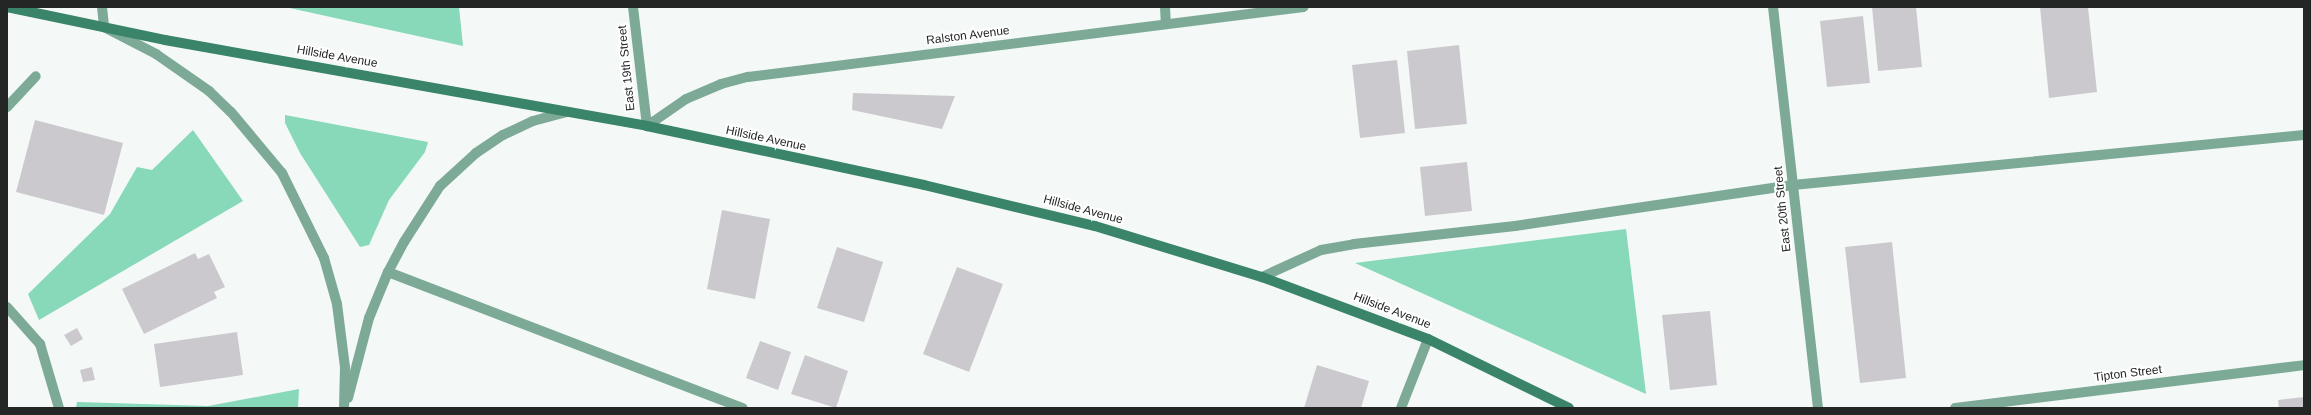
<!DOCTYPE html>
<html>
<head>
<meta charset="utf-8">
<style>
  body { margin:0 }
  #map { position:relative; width:2311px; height:415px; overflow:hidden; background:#f4f9f7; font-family:Helvetica,sans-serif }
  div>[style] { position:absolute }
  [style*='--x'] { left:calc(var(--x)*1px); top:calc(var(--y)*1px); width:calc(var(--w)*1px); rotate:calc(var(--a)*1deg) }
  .green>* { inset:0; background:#87d9b9 }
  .building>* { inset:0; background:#ccc9ce }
  .lane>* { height:10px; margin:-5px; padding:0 5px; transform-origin:5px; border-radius:5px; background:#7daa97 }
  .street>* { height:10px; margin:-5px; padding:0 5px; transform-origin:5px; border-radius:5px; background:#7daa97 }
  .secondary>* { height:10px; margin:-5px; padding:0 5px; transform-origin:5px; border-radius:5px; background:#3a8469 }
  span { translate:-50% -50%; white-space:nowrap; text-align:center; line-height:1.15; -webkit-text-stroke:4px #fff; paint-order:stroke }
  .street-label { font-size:12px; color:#242625 }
  .frame { position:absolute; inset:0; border:8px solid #242625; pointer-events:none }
</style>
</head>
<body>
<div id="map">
  <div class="green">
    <div style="clip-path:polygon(285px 7px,459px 7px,463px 46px)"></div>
    <div style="clip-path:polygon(285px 115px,428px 142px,425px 152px,389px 200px,369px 245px,360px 247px,300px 153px,285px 123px)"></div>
    <div style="clip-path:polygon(193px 130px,243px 201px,39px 320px,28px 294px,110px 214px,137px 167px,152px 170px)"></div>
    <div style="clip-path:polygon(1626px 229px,1646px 394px,1355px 263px)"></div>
    <div style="clip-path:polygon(299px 389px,298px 408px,76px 408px,77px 402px,208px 406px)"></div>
  </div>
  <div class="building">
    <div style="clip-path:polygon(1872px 7px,1916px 7px,1922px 67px,1878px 71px)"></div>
    <div style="clip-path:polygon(2040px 7px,2088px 7px,2097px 92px,2049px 98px)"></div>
    <div style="clip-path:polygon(1863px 16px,1870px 83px,1827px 87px,1820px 21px)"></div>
    <div style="clip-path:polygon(1459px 45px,1467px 124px,1415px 129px,1407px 51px)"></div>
    <div style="clip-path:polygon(1397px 60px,1405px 133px,1360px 138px,1352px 65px)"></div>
    <div style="clip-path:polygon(853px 93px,955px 96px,942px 129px,852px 110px)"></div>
    <div style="clip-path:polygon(35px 120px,123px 143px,104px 215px,16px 192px)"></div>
    <div style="clip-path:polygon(1467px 162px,1472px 211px,1425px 216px,1420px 167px)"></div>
    <div style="clip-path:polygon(722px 210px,770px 219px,755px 299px,707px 289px)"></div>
    <div style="clip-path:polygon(1892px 242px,1906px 378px,1860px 383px,1845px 247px)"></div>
    <div style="clip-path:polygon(837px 247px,883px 262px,864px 322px,817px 308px)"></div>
    <div style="clip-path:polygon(195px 253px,198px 259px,209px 254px,225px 287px,214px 292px,217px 298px,144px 334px,122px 289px)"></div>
    <div style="clip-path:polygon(957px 267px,1003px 284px,969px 372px,923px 354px)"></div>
    <div style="clip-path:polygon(1710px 311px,1717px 385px,1670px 390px,1662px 315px)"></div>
    <div style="clip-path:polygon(77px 328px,83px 339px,71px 346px,64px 335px)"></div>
    <div style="clip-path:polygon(237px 332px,243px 375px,160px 387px,154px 344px)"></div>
    <div style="clip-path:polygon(760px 341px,791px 352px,778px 390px,746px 378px)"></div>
    <div style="clip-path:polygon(805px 355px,848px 371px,836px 408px,791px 394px)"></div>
    <div style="clip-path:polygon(1317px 365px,1369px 381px,1361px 408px,1304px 408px)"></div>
    <div style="clip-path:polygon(92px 367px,95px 380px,83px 382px,80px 370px)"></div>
    <div style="clip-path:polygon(2304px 397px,2304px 408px,2279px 408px,2278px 400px)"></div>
  </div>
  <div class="lane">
    <div style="--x:1165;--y:7;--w:17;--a:87"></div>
    <div style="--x:7;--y:107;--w:42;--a:-46.9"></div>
    <div style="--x:388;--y:272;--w:380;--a:21"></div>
    <div style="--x:1262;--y:277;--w:65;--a:-24.6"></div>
    <div style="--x:1321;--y:250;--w:34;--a:-10"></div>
    <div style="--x:1354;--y:244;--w:162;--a:-6.4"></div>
    <div style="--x:1515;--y:226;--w:281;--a:-8.4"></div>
    <div style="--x:1793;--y:185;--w:513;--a:-5.59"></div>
    <div style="--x:7;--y:307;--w:50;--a:48.3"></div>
    <div style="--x:40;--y:344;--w:67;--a:73.5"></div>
  </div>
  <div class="street">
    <div style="--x:102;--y:7;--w:20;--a:84"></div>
    <div style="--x:104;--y:27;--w:59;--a:27.4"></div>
    <div style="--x:156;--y:54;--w:65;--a:34.9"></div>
    <div style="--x:209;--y:91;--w:30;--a:44"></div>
    <div style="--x:231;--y:112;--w:80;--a:50.1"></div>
    <div style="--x:282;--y:173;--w:95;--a:63.7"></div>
    <div style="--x:324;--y:258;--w:48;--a:74.2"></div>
    <div style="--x:337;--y:304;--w:64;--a:82.8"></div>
    <div style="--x:345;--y:367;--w:41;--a:91.4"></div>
    <div style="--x:633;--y:7;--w:120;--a:83.3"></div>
    <div style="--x:1773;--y:7;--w:404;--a:83.6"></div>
    <div style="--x:647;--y:126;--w:47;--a:-34.7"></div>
    <div style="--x:686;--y:99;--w:38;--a:-23"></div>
    <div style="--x:721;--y:84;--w:28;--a:-15"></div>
    <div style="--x:748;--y:77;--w:560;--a:-7.18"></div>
    <div style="--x:348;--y:398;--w:83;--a:-75.3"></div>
    <div style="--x:369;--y:318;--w:50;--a:-67.6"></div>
    <div style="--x:388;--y:272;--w:34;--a:-62"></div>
    <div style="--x:404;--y:242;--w:67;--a:-57.3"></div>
    <div style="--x:440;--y:186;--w:49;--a:-42.5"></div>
    <div style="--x:476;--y:153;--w:32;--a:-34"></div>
    <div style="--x:503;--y:135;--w:33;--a:-25"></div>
    <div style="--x:533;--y:121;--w:34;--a:-15"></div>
    <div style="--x:1401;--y:408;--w:74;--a:-68.6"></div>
    <div style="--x:1955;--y:408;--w:352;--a:-7"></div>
  </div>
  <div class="secondary">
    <div style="--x:7;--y:7;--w:161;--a:11.8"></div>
    <div style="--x:165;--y:40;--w:490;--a:10.1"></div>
    <div style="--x:647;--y:126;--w:283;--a:12"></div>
    <div style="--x:924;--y:185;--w:176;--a:13.5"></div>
    <div style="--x:1095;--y:226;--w:175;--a:17"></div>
    <div style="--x:1262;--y:277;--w:177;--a:20.5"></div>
    <div style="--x:1428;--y:339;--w:157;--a:26.1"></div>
  </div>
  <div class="street-label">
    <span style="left:968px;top:36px;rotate:-7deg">Ralston Avenue</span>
    <span style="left:337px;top:57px;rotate:10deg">Hillside Avenue</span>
    <span style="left:627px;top:68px;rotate:-96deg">East 19th Street</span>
    <span style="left:766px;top:139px;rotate:12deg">Hillside Avenue</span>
    <span style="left:1783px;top:209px;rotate:-96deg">East 20th Street</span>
    <span style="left:1083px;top:210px;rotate:15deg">Hillside Avenue</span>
    <span style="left:1392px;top:311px;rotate:21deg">Hillside Avenue</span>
    <span style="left:2128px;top:374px;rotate:-7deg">Tipton Street</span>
  </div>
  <div class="frame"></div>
</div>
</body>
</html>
